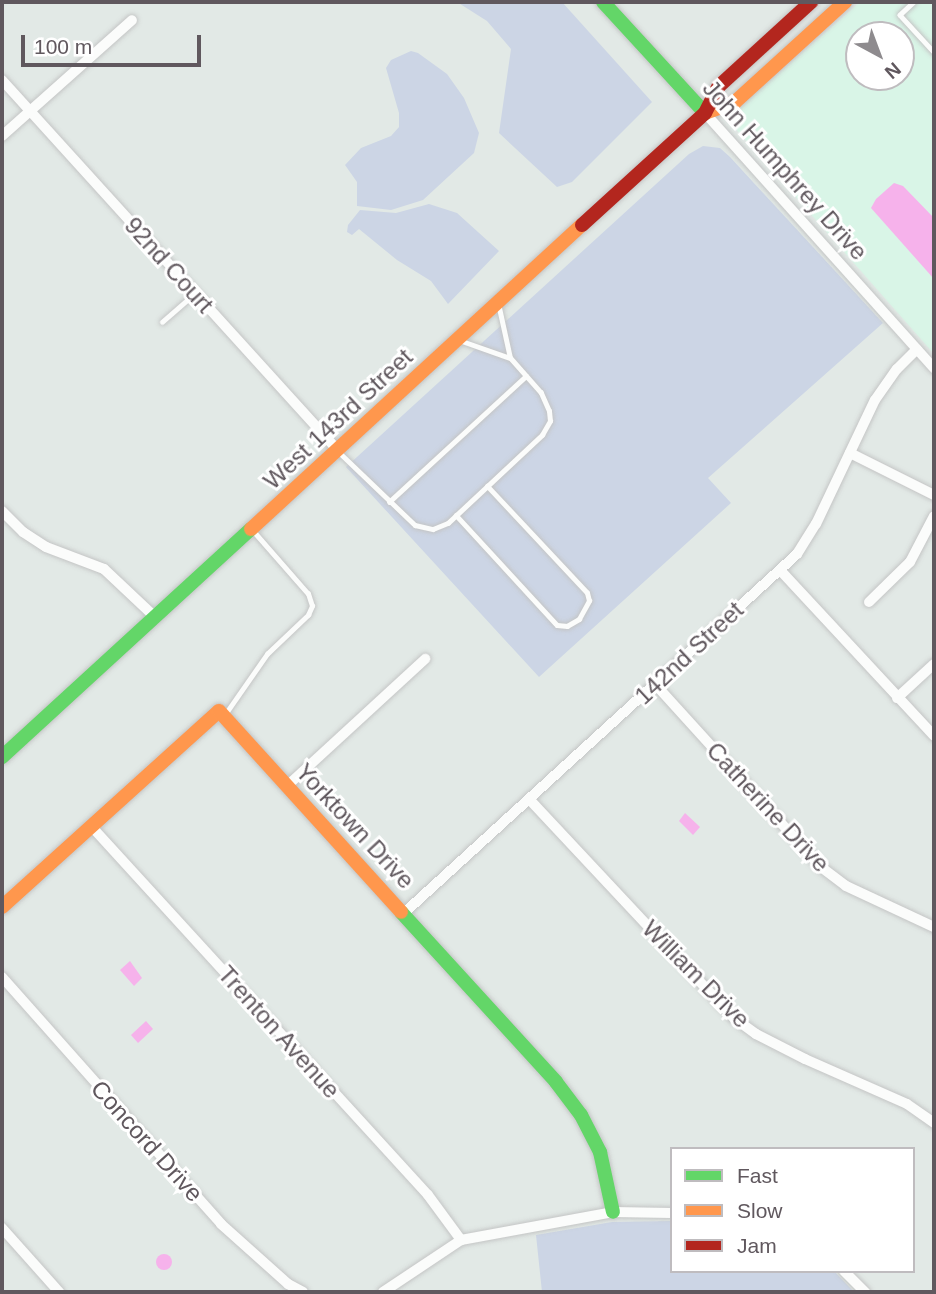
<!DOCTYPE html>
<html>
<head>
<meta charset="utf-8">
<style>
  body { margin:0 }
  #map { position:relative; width:936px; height:1294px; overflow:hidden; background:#e2e9e6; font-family:Helvetica,sans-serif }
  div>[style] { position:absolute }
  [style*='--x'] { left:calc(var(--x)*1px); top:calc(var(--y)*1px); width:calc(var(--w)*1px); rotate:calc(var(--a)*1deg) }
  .commercial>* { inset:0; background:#d9f5e7 }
  .green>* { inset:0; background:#ccd5e5 }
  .water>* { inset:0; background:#f6b2eb }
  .round { border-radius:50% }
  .roads { filter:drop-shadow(0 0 2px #c4c5c5) drop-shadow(0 0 2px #c4c5c5) }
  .lane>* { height:4.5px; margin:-2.25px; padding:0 2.25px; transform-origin:2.25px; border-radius:2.25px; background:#fbfcfb }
  .street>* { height:10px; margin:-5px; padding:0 5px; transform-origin:5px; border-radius:5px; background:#fbfcfb }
  .fast>* { height:14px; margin:-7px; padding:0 7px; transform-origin:7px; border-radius:7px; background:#63d668 }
  .slow>* { height:14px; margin:-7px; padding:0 7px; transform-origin:7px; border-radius:7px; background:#ff974d }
  .jam>* { height:14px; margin:-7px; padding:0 7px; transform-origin:7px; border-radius:7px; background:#b3261e }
  span { translate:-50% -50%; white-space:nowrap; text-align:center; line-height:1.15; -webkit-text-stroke:6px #fff; paint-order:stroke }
  .street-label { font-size:24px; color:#60585e }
  .frame { position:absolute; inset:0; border:4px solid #60585e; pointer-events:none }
  .legend { position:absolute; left:670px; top:1147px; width:245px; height:126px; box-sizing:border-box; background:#fff; border:2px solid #bfbcbf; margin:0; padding:9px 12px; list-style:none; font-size:21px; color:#60585e }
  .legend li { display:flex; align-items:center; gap:14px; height:35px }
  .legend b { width:35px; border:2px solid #bfbcbf }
  .north { position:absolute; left:845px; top:21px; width:70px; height:70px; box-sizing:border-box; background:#fff; border:2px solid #bfbcbf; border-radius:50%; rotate:139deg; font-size:19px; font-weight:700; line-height:28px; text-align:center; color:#60585e }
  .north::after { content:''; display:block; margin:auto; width:24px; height:32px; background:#8e8b8e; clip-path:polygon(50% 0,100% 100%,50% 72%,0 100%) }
  .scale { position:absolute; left:21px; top:35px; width:180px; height:32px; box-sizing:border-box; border:4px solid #60585e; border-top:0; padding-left:9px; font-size:21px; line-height:24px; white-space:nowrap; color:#60585e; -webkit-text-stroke:5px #fff; paint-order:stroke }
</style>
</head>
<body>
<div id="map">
  <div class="commercial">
    <div style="clip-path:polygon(evenodd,860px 2px,934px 2px,934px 354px,727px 119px,860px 2px,859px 35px,901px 35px,901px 77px,859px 77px,859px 35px)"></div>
  </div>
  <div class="green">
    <div style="clip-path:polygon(457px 2px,562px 2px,652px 102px,572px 182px,557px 187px,499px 133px,511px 49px,487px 21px)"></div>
    <div style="clip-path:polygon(411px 51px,418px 53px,447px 74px,464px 98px,479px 133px,474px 153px,423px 200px,391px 210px,357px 206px,357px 182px,345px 165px,361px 148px,391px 136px,399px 127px,399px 113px,386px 68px,391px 60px)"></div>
    <div style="clip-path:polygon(703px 146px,720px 148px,730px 157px,883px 323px,708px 478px,731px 503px,539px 677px,346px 467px,689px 154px)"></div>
    <div style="clip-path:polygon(429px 204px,457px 213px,499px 251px,448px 304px,431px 281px,397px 260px,359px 229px,352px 235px,347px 232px,348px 225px,360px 210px,396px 213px)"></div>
    <div style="clip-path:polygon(672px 1221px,672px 1271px,834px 1271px,854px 1292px,542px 1292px,536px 1235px,612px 1222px)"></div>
  </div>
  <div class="water">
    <div style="clip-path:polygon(894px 183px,903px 186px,934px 218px,934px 279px,871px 208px,876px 199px)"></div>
    <div style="clip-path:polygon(685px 813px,700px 827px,693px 835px,679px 821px)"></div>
    <div style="clip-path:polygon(130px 961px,142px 978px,134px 986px,120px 970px)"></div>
    <div style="clip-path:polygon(146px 1021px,153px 1029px,138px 1043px,131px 1035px)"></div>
    <div class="round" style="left:156px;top:1254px;width:16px;height:16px"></div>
  </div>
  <div class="roads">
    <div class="lane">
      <div style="--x:914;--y:2;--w:19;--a:137"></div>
      <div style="--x:900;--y:15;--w:50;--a:47.4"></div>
      <div style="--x:162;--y:322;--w:43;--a:-41.2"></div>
      <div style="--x:462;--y:341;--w:51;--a:19.5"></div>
      <div style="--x:510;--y:358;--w:51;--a:-102.4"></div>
      <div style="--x:340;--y:453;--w:104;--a:43.8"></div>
      <div style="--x:415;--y:525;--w:18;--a:13"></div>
      <div style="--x:433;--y:529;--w:16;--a:-22"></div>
      <div style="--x:448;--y:523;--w:129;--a:-43.1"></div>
      <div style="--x:542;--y:435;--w:16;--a:-60"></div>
      <div style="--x:550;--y:421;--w:10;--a:-96"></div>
      <div style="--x:549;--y:411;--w:20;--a:-114"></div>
      <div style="--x:541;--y:393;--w:47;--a:-131.5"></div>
      <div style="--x:389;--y:502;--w:186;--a:-42.6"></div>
      <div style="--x:456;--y:515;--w:149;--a:47.4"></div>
      <div style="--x:557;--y:625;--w:10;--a:6"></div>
      <div style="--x:567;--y:626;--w:14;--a:-30"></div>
      <div style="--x:579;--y:619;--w:21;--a:-61"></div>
      <div style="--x:589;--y:601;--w:8;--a:-104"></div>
      <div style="--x:587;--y:593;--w:146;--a:-133.1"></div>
      <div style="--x:226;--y:713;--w:72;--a:-55.2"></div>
      <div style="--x:267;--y:654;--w:57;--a:-43.6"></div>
      <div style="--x:308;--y:615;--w:10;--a:-66"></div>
      <div style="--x:312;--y:606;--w:13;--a:-108"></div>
      <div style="--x:308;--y:594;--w:85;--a:-131.2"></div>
    </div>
    <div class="street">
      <div style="--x:2;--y:80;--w:499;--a:47.8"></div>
      <div style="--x:705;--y:113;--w:343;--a:48.1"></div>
      <div style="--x:2;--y:136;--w:174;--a:-41.7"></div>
      <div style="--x:850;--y:453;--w:94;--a:26.6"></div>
      <div style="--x:2;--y:511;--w:30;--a:45"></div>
      <div style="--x:23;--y:532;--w:27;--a:33"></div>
      <div style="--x:46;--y:547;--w:62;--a:20.8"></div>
      <div style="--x:104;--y:569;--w:70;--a:43.3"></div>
      <div style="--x:780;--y:570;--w:226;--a:47.1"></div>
      <div style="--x:869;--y:602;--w:57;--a:-44.3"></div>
      <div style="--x:910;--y:562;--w:52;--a:-62.4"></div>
      <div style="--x:655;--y:684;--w:247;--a:47.8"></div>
      <div style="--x:821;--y:867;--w:31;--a:37"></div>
      <div style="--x:846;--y:886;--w:97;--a:25"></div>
      <div style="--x:897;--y:698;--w:50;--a:-42.6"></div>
      <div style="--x:287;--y:786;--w:188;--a:-42.6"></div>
      <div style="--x:529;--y:799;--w:300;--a:46.9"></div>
      <div style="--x:734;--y:1018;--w:27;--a:36"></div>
      <div style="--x:756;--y:1034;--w:55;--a:27"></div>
      <div style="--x:805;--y:1059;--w:111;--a:23.8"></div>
      <div style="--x:907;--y:1104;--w:33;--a:35"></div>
      <div style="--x:92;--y:827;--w:498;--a:47.6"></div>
      <div style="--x:428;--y:1195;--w:56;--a:53.7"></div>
      <div style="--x:404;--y:913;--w:532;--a:-42.41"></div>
      <div style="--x:797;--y:554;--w:36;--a:-58"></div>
      <div style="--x:816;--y:524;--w:137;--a:-64.6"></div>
      <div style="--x:875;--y:400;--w:38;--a:-55"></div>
      <div style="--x:897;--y:369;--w:28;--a:-45"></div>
      <div style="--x:2;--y:977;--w:330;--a:48.4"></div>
      <div style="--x:221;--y:1224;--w:90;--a:41.8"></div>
      <div style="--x:288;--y:1284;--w:17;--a:28"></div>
      <div style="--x:2;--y:1228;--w:86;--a:48.3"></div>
      <div style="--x:844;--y:1271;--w:30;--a:45"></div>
      <div style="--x:383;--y:1292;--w:94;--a:-33.7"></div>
      <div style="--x:461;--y:1240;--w:155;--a:-10.4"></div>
      <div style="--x:613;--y:1212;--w:59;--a:1"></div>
    </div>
    <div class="fast">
      <div style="--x:603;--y:2;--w:151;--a:47.4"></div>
      <div style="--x:2;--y:757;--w:338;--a:-42.5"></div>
      <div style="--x:401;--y:912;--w:230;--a:47.6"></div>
      <div style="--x:556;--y:1082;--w:41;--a:52.9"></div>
      <div style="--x:581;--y:1115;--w:42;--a:62.8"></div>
      <div style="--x:600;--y:1152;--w:61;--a:77.8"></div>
    </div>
    <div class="slow">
      <div style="--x:705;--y:113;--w:32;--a:-20"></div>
      <div style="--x:735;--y:102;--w:149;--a:-42.3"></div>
      <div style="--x:251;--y:529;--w:449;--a:-42.6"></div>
      <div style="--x:2;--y:907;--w:292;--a:-42.1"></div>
      <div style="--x:219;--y:711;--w:271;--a:47.8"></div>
    </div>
    <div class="jam">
      <div style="--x:582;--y:225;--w:166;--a:-42.3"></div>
      <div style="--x:705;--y:113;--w:30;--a:-63"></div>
      <div style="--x:719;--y:86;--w:125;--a:-42.4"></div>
    </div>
  </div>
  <div class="street-label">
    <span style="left:785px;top:170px;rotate:48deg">John Humphrey Drive</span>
    <span style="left:169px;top:265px;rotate:48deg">92nd Court</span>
    <span style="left:338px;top:419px;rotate:-43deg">West 143rd Street</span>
    <span style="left:689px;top:653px;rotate:-43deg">142nd Street</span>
    <span style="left:768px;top:807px;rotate:47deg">Catherine Drive</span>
    <span style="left:355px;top:826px;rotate:47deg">Yorktown Drive</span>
    <span style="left:696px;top:974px;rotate:45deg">William Drive</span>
    <span style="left:279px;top:1032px;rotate:48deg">Trenton Avenue</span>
    <span style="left:147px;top:1141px;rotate:48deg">Concord Drive</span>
  </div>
  <div class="frame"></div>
  <ul class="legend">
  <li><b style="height:9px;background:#63d668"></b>Fast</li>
  <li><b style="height:9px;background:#ff974d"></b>Slow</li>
  <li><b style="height:9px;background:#b3261e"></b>Jam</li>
  </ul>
  <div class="north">N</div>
  <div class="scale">100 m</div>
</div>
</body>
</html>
